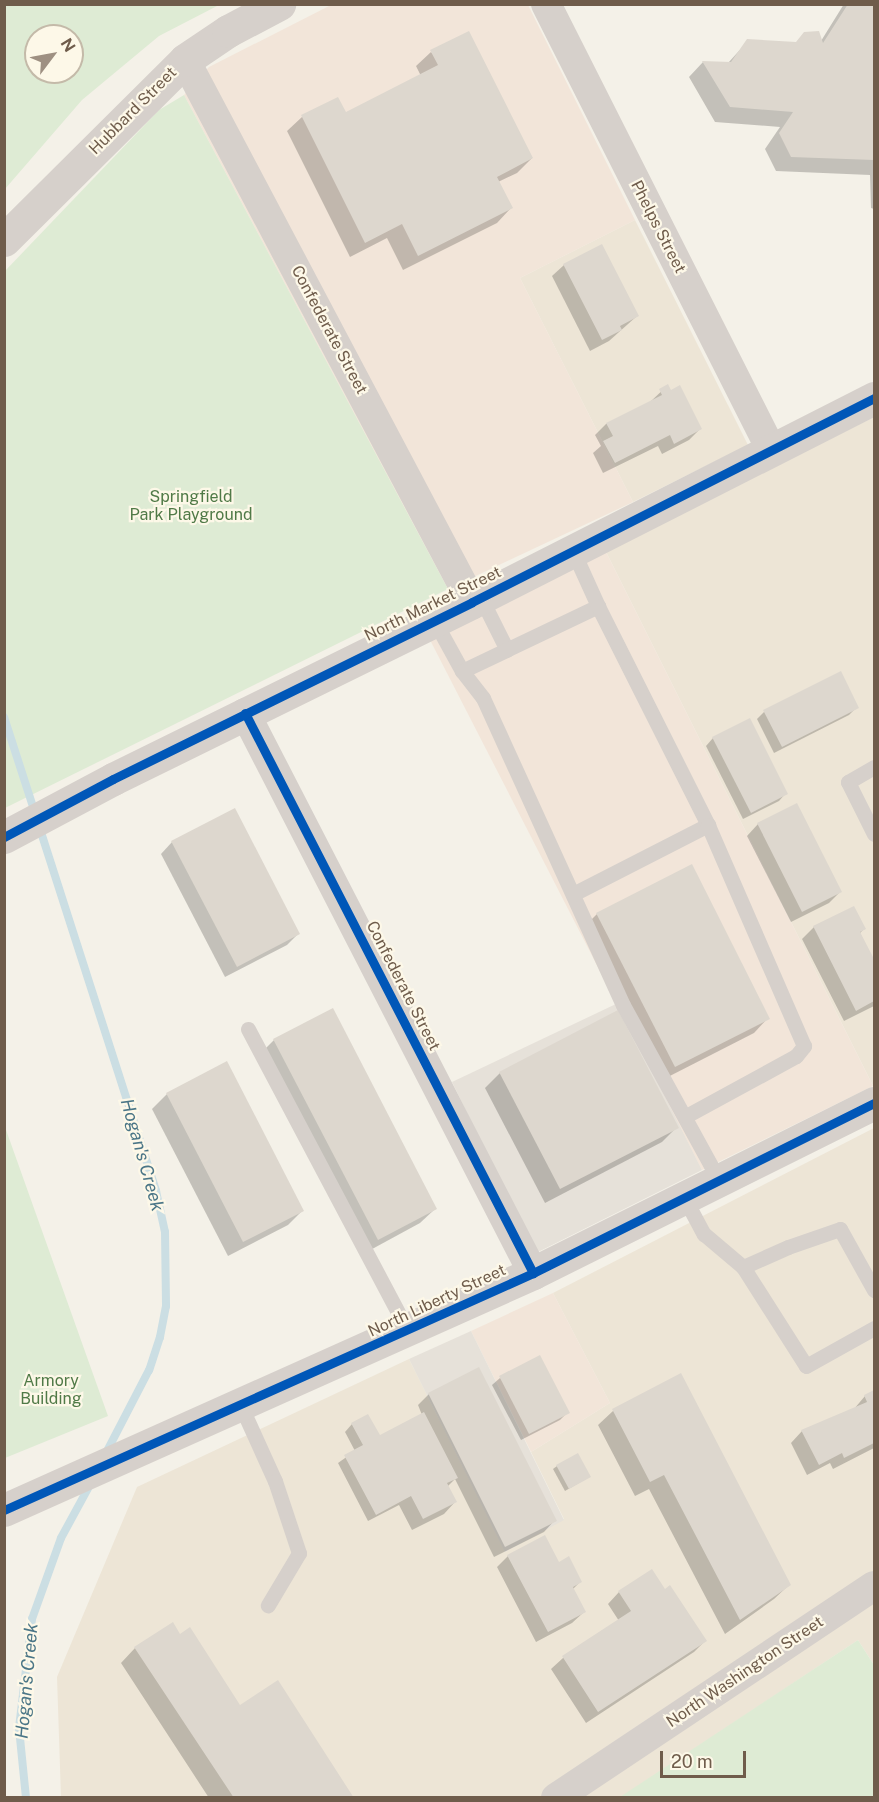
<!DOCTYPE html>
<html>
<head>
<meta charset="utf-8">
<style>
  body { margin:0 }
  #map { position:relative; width:879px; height:1802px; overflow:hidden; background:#f4f1e8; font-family:"Public Sans",sans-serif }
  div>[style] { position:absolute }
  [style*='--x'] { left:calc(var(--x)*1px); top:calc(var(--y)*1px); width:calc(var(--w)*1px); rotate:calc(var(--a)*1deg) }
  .residential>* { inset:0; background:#ede5d6 }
  .commercial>* { inset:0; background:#f2e5d9 }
  .industrial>* { inset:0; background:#e6e1d9 }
  .green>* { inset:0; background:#deebd4 }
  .shadow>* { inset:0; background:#0003 }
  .stream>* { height:8px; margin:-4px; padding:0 4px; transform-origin:4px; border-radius:4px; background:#cbdee3 }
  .building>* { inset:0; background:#ddd7ce }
  .lane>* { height:15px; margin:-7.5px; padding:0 7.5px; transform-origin:7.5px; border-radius:7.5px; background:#d6d0cb }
  .street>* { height:30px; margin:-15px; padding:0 15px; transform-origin:15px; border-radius:15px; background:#d6d0cb }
  .secondary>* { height:33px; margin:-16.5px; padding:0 16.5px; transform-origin:16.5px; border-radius:16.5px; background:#d6d0cb }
  .cycleway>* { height:9px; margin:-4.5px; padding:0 4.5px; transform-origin:4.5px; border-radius:4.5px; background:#0057b8 }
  span { translate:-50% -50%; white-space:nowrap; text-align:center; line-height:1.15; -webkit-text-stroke:4.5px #fdf8e8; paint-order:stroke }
  .street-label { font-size:16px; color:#6f5c4b }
  .park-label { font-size:16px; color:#507a47 }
  .water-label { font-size:18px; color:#4b7687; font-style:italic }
  .frame { position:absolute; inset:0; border:6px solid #6f5c4b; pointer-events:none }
  .north { position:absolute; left:24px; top:24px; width:60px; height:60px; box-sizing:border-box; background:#fdf8e8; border:2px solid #c4baa9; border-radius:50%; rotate:58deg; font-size:16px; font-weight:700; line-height:24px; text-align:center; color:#6f5c4b }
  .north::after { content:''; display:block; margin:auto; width:21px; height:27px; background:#9e9082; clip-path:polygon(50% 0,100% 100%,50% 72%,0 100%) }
  .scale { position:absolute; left:660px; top:1751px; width:86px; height:27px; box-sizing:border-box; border:3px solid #6f5c4b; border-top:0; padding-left:8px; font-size:18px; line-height:21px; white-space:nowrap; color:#6f5c4b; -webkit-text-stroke:4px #fdf8e8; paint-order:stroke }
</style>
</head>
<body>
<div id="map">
  <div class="residential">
    <div style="clip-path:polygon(635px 220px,748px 445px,633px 502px,520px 278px)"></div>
    <div style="clip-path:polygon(874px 417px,874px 1085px,873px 1086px,605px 550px)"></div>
    <div style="clip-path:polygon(874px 1128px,874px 1665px,858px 1640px,620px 1798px,61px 1797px,57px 1677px,137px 1487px,409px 1359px,505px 1551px,564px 1519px,531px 1452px,610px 1403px,553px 1293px)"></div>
  </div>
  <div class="commercial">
    <div style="clip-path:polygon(331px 5px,528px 5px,635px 220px,520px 278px,633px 502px,448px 589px,184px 95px,209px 67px)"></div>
    <div style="clip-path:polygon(605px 550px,873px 1086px,702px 1170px,429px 638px)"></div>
    <div style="clip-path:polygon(553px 1293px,610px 1403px,531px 1452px,471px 1331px)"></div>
  </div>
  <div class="industrial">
    <div style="clip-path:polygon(618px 1003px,702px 1170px,536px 1253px,452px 1082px)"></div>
    <div style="clip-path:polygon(471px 1331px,564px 1520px,505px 1552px,409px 1359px)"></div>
  </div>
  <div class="green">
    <div style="clip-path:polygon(evenodd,5px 4px,219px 4px,219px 5px,159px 36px,82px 100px,5px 189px,5px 4px,36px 36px,72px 36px,72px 72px,36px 72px,36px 36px)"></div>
    <div style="clip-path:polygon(184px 95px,448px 589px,5px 808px,5px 271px,159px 110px)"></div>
    <div style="clip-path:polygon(5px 1127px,108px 1416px,5px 1458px,4px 1458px)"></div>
    <div style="clip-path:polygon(858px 1640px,874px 1665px,874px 1797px,620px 1797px)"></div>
  </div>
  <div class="shadow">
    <div style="clip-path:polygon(844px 4px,874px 4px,874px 209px,871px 208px,870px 175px,776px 171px,765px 149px,780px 127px,715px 122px,689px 77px,703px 62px,728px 63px,748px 41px,795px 43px,821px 41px)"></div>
    <div style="clip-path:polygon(431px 52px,532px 158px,517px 173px,498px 182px,511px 208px,497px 223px,403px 270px,387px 238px,350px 257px,287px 131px,302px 117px,338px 99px,345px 114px,421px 76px,416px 66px)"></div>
    <div style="clip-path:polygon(564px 265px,637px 316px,609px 341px,590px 351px,552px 276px)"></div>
    <div style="clip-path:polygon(667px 386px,700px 429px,689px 440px,662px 454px,658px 446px,603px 473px,593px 453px,601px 446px,595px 435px,606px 424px,649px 403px)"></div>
    <div style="clip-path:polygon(857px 707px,849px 715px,774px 753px,757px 719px,764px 712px)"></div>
    <div style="clip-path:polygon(713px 738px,786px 793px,779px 801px,743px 819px,706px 746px)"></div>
    <div style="clip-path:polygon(758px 824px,840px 892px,829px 903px,791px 922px,747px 836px)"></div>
    <div style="clip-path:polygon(172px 842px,298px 934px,287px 945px,225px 977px,161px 854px)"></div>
    <div style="clip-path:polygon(597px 914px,768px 1018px,754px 1033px,660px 1081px,582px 929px)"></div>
    <div style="clip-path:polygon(814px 927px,864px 929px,860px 933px,874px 963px,874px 1006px,844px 1021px,802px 939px)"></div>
    <div style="clip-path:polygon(332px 1010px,435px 1209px,420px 1223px,363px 1254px,259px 1055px,274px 1040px)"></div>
    <div style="clip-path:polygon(500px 1073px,677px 1127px,662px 1142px,545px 1203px,485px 1088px)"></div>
    <div style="clip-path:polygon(167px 1094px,303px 1210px,288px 1225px,228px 1256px,152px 1109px)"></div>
    <div style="clip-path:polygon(680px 1375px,789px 1585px,774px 1599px,725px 1634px,649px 1489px,635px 1496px,598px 1425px,613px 1411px)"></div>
    <div style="clip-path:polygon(500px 1378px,568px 1412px,560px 1420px,521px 1440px,492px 1385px)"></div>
    <div style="clip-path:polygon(874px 1391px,874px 1448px,833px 1469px,830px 1463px,807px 1475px,791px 1443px,802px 1431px,854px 1409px,865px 1396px)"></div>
    <div style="clip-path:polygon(429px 1394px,555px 1520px,544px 1532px,494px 1557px,455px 1479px,447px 1487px,455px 1502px,444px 1514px,412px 1530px,399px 1505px,368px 1521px,338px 1463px,355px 1451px,345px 1432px,352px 1424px,379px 1438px,422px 1415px,418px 1405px)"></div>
    <div style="clip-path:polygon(557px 1466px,589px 1477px,565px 1491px,553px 1469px)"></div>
    <div style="clip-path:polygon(508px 1556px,558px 1564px,580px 1582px,572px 1590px,584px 1612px,572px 1623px,536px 1642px,497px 1567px)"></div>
    <div style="clip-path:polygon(664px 1591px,705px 1641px,694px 1652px,586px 1723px,551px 1669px,563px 1658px,619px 1621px,608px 1604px,619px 1592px)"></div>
    <div style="clip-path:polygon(180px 1636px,239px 1707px,352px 1798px,209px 1798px,121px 1663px,135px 1648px)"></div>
  </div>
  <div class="stream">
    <div style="--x:4;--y:717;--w:101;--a:72.1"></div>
    <div style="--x:39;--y:826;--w:383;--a:72.2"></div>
    <div style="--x:156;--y:1191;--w:42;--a:77.6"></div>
    <div style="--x:165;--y:1232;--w:74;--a:89.2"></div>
    <div style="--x:166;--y:1306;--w:32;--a:101"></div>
    <div style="--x:160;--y:1337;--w:35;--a:108"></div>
    <div style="--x:149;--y:1370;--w:93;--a:117.4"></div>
    <div style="--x:26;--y:1798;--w:70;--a:-95.7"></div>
    <div style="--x:19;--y:1728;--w:110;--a:-83.2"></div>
    <div style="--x:32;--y:1619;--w:86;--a:-70.3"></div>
    <div style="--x:61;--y:1538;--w:63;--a:-61.4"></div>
  </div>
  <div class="building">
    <div style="clip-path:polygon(848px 4px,874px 4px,874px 160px,791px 157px,779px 133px,793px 112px,730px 107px,702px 61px,731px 62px,747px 39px,796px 42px,804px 32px,819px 31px,823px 43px)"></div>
    <div style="clip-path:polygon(469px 31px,533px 158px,497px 177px,513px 208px,418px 256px,402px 224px,365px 243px,301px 115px,338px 97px,346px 112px,438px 65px,430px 50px)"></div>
    <div style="clip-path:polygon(602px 244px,639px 316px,620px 326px,622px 330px,602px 340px,563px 264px)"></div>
    <div style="clip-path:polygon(668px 384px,671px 390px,680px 385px,702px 429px,674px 444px,670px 435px,615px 463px,603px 441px,613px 436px,606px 423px,662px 395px,659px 389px)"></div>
    <div style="clip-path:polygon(841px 671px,859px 708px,782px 747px,763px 710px)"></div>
    <div style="clip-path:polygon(750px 718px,788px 794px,751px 813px,712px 737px)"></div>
    <div style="clip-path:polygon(797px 803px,842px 892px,802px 912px,757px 823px)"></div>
    <div style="clip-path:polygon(235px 808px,300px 934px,237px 967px,171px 841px)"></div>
    <div style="clip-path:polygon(692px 864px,770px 1019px,675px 1067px,596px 913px)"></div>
    <div style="clip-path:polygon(854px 906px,866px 929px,860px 932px,874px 959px,874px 1001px,856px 1011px,813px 926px)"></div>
    <div style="clip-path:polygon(333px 1008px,437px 1209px,378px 1240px,273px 1039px)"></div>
    <div style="clip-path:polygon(618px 1010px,679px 1128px,560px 1189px,499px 1072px)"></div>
    <div style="clip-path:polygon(227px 1061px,304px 1211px,243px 1242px,166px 1093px)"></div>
    <div style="clip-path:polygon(540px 1355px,570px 1413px,529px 1434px,499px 1376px)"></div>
    <div style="clip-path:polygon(479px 1367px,557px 1521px,505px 1547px,428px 1393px)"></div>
    <div style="clip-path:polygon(681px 1373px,791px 1585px,740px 1620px,664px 1475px,650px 1482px,612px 1409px)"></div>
    <div style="clip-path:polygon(874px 1390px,874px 1443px,844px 1458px,842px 1453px,819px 1465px,801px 1430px,867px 1402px,864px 1395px)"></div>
    <div style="clip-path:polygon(424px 1412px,458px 1478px,447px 1483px,457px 1502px,423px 1519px,411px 1496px,376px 1515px,344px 1455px,363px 1445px,351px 1423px,368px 1414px,380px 1435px)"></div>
    <div style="clip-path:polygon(578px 1453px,591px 1477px,569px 1489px,556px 1465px)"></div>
    <div style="clip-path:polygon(545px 1535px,559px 1562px,569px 1556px,582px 1582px,573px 1587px,586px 1612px,548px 1632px,507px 1555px)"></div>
    <div style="clip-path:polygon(652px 1569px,665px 1589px,670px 1585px,707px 1641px,598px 1712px,562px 1656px,631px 1611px,618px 1591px)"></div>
    <div style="clip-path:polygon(173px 1622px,180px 1634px,190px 1627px,240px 1705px,278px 1680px,354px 1798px,234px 1798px,134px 1647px)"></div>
  </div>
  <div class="lane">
    <div style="--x:481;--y:598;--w:58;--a:63.4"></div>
    <div style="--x:434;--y:620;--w:58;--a:61.2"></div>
    <div style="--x:462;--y:671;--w:151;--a:-25.5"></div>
    <div style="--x:598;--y:606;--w:60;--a:-114.4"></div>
    <div style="--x:462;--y:671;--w:34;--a:52"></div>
    <div style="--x:483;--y:698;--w:337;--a:65.5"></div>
    <div style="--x:623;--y:1005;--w:202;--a:61.3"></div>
    <div style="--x:874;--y:767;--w:30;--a:150"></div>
    <div style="--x:848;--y:782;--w:58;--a:63.4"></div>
    <div style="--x:573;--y:894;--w:152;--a:-27.1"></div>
    <div style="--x:708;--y:825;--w:245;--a:-116.7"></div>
    <div style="--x:248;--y:1029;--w:342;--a:62.1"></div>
    <div style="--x:686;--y:1116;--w:125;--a:-28.6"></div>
    <div style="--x:796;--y:1056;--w:13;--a:-51"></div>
    <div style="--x:804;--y:1046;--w:241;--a:-113.5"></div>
    <div style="--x:685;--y:1199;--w:40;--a:62"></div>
    <div style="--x:704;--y:1234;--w:51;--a:40.2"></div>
    <div style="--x:743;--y:1267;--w:117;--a:57.5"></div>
    <div style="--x:806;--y:1366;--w:78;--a:-29.2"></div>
    <div style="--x:743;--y:1267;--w:49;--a:-24"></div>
    <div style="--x:788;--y:1247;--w:55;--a:-19.1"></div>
    <div style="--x:840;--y:1229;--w:70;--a:60.9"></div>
    <div style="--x:240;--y:1404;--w:85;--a:65.6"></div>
    <div style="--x:275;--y:1481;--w:76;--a:71.6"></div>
    <div style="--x:299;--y:1553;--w:61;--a:120.8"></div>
  </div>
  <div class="street">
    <div style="--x:546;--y:4;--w:500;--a:63.2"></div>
    <div style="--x:185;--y:60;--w:613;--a:62.1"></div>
    <div style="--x:245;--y:713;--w:630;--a:62.78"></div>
    <div style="--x:556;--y:1798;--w:382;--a:-33.7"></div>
  </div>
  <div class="secondary">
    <div style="--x:4;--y:240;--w:255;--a:-44.8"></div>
    <div style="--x:185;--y:60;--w:52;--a:-34"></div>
    <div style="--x:228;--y:31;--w:58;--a:-27.9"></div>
    <div style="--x:4;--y:837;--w:123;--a:-28"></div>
    <div style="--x:113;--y:779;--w:400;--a:-26.2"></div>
    <div style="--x:472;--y:602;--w:451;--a:-26.9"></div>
    <div style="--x:4;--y:1510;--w:580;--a:-24.13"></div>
    <div style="--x:533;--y:1273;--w:381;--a:-26.5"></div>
  </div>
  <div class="cycleway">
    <div style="--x:245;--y:713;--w:630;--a:62.78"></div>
    <div style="--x:4;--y:837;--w:123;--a:-28"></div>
    <div style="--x:113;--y:779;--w:400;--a:-26.2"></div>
    <div style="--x:472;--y:602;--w:451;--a:-26.9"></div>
    <div style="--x:4;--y:1510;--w:580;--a:-24.13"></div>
    <div style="--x:533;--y:1273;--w:381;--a:-26.5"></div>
  </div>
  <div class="street-label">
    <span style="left:133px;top:111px;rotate:-45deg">Hubbard Street</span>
    <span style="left:658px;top:227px;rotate:63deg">Phelps Street</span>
    <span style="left:329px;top:330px;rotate:62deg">Confederate Street</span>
    <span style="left:433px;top:604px;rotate:-26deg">North Market Street</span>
    <span style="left:403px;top:986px;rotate:63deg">Confederate Street</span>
    <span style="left:437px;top:1301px;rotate:-25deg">North Liberty Street</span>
    <span style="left:745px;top:1672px;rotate:-34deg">North Washington Street</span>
  </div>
  <div class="park-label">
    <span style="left:191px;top:506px">Springfield<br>Park Playground</span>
    <span style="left:51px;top:1390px">Armory<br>Building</span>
  </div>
  <div class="water-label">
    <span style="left:142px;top:1155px;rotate:74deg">Hogan's Creek</span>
    <span style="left:27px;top:1681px;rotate:-85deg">Hogan's Creek</span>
  </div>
  <div class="frame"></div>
  <div class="north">N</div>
  <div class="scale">20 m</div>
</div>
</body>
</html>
